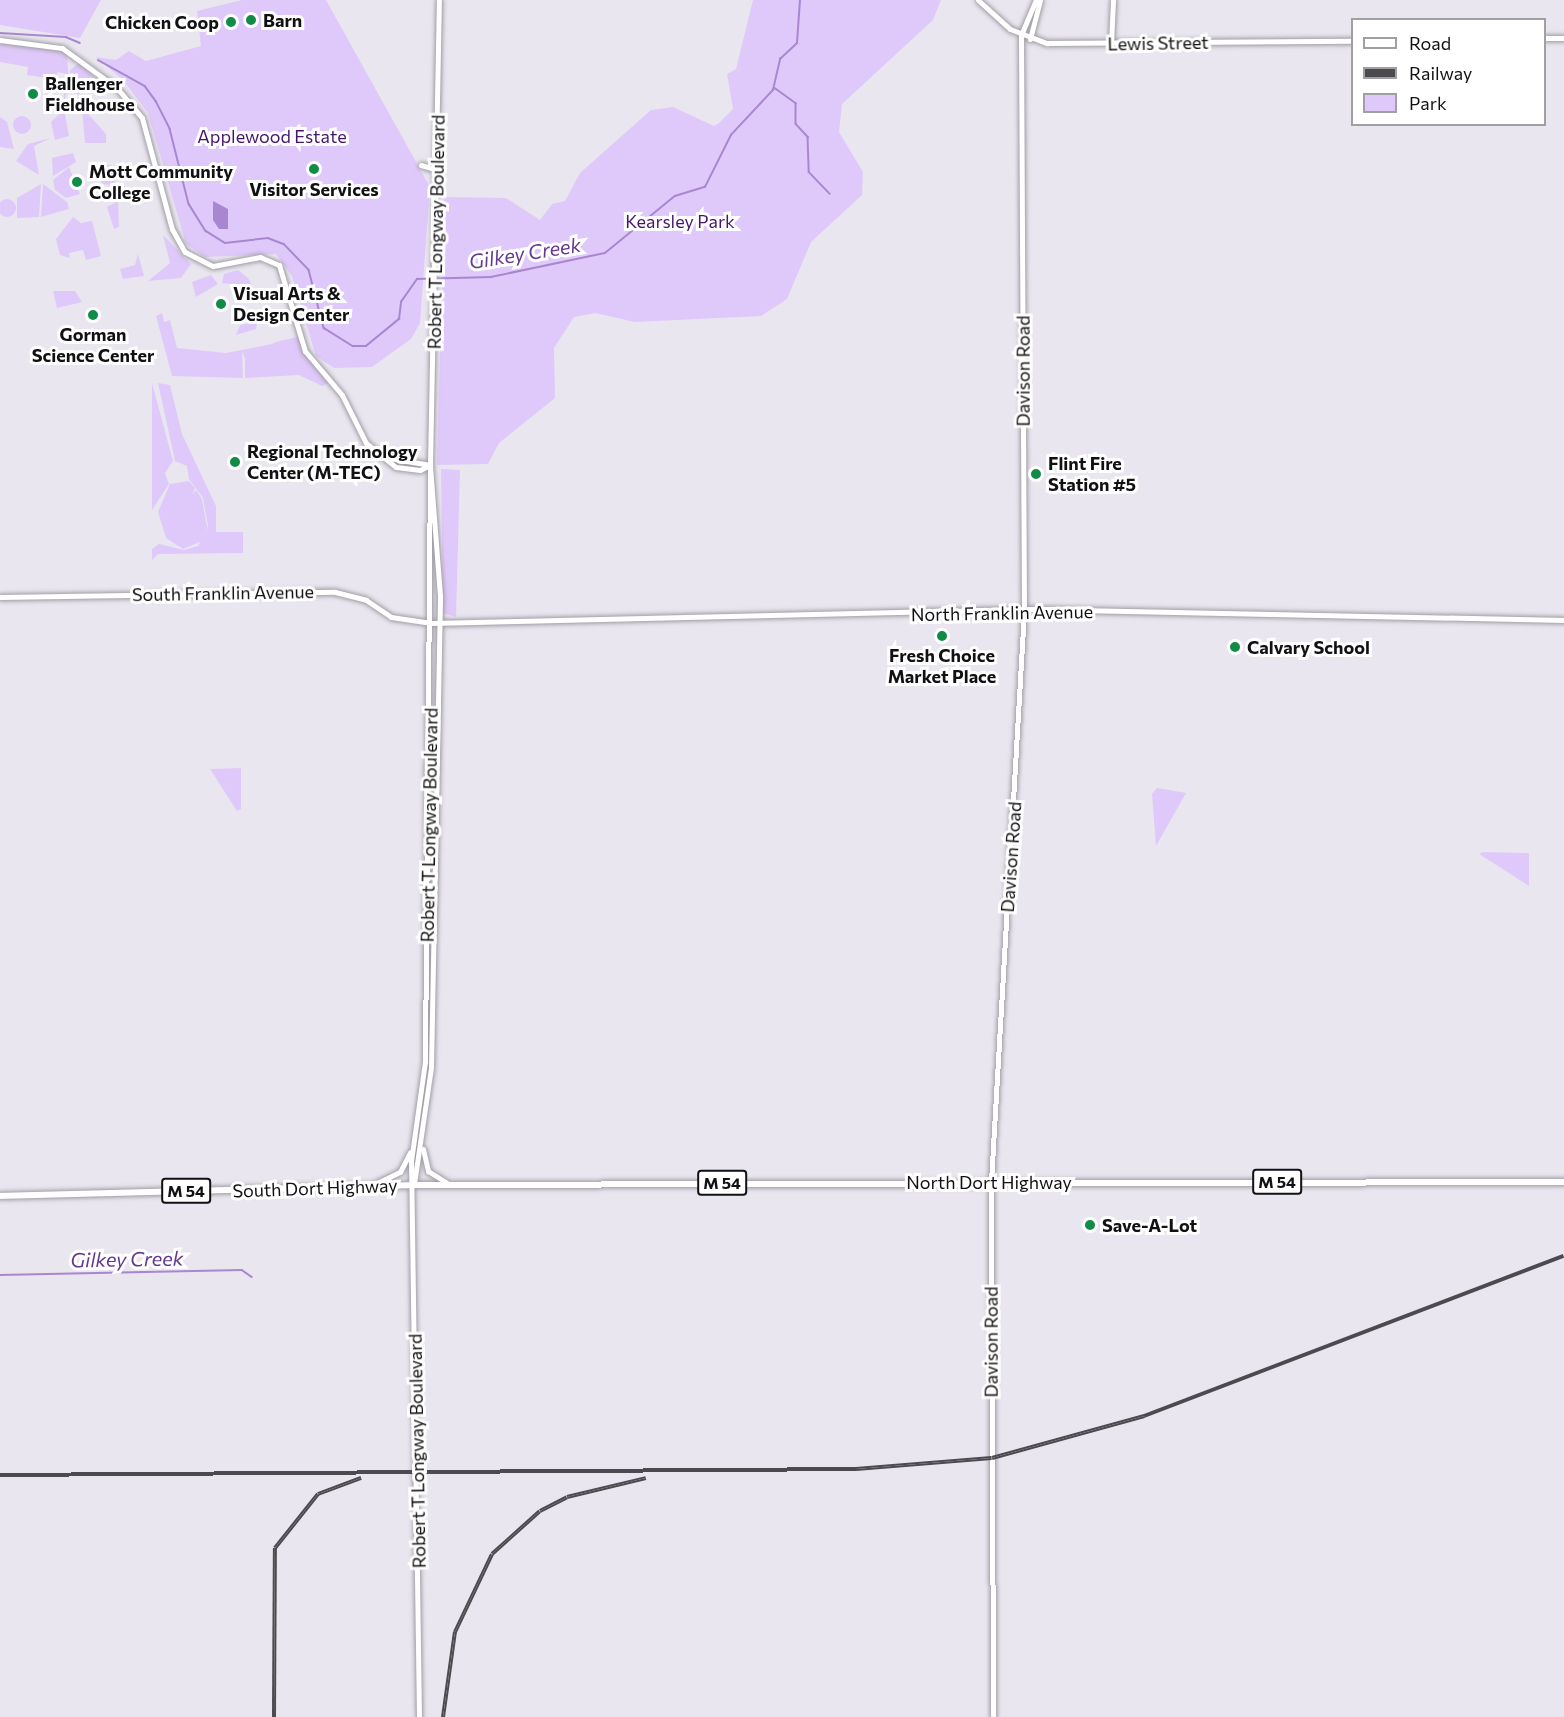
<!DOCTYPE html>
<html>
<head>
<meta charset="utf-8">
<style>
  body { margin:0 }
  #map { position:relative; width:1564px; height:1717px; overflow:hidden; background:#eae6ef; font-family:Commissioner,sans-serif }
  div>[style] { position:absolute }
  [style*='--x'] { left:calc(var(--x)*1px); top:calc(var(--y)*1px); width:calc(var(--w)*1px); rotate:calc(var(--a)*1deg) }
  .green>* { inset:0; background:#dfc9fa }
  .round { border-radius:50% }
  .water>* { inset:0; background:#a987d0 }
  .stream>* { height:1.5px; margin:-0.75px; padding:0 0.75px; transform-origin:0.75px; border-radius:0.75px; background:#a987d0 }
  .roads { filter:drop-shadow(0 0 2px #a19ea6) drop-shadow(0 0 2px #a19ea6) }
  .secondary>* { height:5px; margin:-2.5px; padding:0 2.5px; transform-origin:2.5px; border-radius:2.5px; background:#fff }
  .primary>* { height:6px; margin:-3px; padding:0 3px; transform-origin:3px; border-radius:3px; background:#fff }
  .rail>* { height:4px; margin-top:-2px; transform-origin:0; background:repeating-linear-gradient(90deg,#fff 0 4.5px,#4c4a4f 0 9px); box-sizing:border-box; border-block:2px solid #4c4a4f }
  .dots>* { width:16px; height:16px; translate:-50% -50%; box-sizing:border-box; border:3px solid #fff; border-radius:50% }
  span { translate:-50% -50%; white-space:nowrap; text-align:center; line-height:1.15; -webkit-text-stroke:6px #fff; paint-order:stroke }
  .shield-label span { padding:2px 4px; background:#fff; border:2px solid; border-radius:4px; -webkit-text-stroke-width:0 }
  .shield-label { font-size:16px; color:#111013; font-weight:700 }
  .poi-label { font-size:18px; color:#111013; font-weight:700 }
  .left { translate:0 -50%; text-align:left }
  .right { translate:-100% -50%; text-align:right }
  .street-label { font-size:18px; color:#111013 }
  .park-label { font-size:18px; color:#46166c }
  .water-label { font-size:20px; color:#64388e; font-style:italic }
  .legend { position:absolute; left:1351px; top:18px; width:195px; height:108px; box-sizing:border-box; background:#fff; border:2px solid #a09fa1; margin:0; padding:8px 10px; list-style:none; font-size:18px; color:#111013 }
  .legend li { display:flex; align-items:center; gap:12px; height:30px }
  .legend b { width:30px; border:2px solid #a09fa1 }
</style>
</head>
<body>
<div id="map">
  <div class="green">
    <div style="clip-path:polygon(0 0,101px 0,80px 38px,0 25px)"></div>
    <div style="clip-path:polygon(242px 0,326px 0,430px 187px,420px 323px,411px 339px,372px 367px,334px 368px,316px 356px,292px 276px,276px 254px,205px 257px,186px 244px,148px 113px,123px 80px,96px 57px,116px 60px,129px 51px,146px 61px,201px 46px,197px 11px)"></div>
    <div style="clip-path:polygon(753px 0,941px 0,933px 20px,842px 104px,839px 132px,863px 172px,862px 195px,811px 242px,787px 299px,761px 316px,635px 322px,595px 313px,574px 317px,554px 348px,555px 398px,499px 443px,488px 464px,437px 465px,444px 197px,506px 198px,540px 220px,552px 204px,565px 201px,580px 173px,651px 110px,673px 107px,714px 126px,719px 123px,733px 109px,727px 74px,736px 69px)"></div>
    <div style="clip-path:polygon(0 44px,52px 48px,67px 55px,69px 83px,63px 106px,66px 74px,58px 72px,54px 79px,27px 75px,28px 67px,0 62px)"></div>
    <div style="clip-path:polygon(79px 63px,101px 83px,86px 83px,78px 95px,71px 90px,70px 70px)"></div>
    <div style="clip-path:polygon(75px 105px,82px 107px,106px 134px,106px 143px,85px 143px,82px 109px,71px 112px)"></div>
    <div style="clip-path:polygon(64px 109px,69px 136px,55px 140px,51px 122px)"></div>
    <div class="round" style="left:13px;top:116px;width:18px;height:18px"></div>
    <div style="clip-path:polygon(0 117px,7px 122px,14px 149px,0 147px)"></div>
    <div style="clip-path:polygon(51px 138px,34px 146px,39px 175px,16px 161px,28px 144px)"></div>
    <div style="clip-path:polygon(73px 153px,76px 162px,53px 176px,52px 158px)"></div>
    <div class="round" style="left:98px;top:165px;width:20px;height:20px"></div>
    <div style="clip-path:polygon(69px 167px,80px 194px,66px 198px,55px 190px,53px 180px)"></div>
    <div style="clip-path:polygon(41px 184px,39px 217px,17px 218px,17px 198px)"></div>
    <div style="clip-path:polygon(43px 184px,67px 202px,69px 209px,41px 217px)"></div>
    <div class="round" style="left:-2px;top:199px;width:18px;height:18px"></div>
    <div style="clip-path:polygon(118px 201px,119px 227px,114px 229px,107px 207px)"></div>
    <div style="clip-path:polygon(73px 217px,81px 223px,92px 221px,101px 256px,86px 260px,83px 250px,69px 253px,70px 258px,60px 255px,56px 239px)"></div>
    <div style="clip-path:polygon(163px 235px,191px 264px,181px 278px,148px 281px,170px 263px)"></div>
    <div style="clip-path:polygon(138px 254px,144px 276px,123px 279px,120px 269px,135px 265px)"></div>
    <div style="clip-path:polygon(238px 270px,248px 278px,253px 287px,222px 283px,224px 274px)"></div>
    <div style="clip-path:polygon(211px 275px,218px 284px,196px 297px,192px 282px)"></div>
    <div style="clip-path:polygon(53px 291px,75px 291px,82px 302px,57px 308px)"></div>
    <div style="clip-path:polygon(259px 311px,256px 329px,236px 335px,240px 325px,250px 323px,247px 314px)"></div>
    <div style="clip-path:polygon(162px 313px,164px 322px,170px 320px,177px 348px,226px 353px,272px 344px,294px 332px,276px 342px,297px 337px,328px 383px,322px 386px,299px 375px,245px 378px,245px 359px,242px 351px,243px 378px,172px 376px,156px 316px)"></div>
    <div style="clip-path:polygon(152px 383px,173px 461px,165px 473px,169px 484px,152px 510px)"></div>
    <div style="clip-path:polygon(158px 383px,170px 385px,182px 434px,216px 506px,216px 532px,243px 532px,243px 553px,158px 554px,152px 560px,152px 549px,159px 544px,184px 550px,198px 546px,208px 526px,203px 498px,189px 479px,187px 466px,175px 461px)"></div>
    <div style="clip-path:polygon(441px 469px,460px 470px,456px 617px,443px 613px)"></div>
    <div style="clip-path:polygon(189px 481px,195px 488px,192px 495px,196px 490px,202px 499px,207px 527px,202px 541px,183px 549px,166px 538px,158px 512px,170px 484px)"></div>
    <div style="clip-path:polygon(241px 768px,241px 809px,237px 811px,210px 769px)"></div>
    <div style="clip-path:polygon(1157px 788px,1186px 793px,1156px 846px,1152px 794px)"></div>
    <div style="clip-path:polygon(1529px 853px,1529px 886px,1479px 854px,1483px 852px)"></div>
  </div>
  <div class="water">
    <div style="clip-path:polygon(213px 201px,228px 209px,228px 229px,219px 229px,213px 220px)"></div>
  </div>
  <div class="stream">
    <div style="--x:0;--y:33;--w:66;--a:3.5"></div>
    <div style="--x:66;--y:37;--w:15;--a:23"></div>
    <div style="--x:98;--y:60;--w:54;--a:29"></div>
    <div style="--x:145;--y:86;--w:19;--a:54"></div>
    <div style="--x:156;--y:101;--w:31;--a:63"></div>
    <div style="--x:170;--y:129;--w:77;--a:75.8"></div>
    <div style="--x:189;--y:204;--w:32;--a:58"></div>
    <div style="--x:206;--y:231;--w:22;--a:32"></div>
    <div style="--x:225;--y:243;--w:43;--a:-6.6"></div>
    <div style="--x:268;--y:238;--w:17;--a:21"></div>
    <div style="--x:284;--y:244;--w:36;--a:46"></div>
    <div style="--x:309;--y:270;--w:60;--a:75.5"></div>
    <div style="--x:324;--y:328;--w:34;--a:32"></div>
    <div style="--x:353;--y:346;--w:13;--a:0"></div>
    <div style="--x:366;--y:346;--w:43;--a:-39.3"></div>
    <div style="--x:399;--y:319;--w:17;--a:-83"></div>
    <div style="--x:401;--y:302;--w:28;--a:-55"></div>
    <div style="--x:417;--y:279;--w:74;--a:-1.5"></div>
    <div style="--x:491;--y:277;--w:116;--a:-11.9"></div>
    <div style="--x:605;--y:253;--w:90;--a:-39.2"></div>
    <div style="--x:675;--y:196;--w:31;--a:-17"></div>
    <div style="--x:705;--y:187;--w:58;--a:-63.4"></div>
    <div style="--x:731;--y:135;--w:62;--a:-47"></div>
    <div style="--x:773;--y:90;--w:32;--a:-77"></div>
    <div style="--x:780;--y:59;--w:23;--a:-43"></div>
    <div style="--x:797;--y:43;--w:43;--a:-86"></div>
    <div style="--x:775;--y:88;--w:26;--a:36"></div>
    <div style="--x:796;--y:103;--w:21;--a:90"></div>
    <div style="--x:796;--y:124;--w:18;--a:47"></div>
    <div style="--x:808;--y:137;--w:35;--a:88"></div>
    <div style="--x:809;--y:172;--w:30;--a:46"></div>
    <div style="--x:0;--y:1275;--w:242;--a:-1.2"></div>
    <div style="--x:242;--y:1270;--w:12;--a:35"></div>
  </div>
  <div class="roads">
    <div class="secondary">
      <div style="--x:978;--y:0;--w:43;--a:42.2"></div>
      <div style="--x:1010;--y:29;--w:40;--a:21"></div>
      <div style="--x:1047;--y:43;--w:305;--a:-0.4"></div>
      <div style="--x:1544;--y:38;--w:20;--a:0"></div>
      <div style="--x:1030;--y:39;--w:40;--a:-75.6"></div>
      <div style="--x:0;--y:40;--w:63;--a:7.4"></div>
      <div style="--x:62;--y:48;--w:68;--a:36"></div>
      <div style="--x:117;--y:88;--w:39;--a:50"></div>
      <div style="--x:142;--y:118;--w:115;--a:74.9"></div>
      <div style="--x:172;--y:229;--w:26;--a:61"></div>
      <div style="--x:185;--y:252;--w:31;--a:27"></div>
      <div style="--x:213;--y:266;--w:48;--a:-10.8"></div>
      <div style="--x:260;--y:257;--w:21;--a:23"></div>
      <div style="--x:279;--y:265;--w:90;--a:73.2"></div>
      <div style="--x:305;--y:351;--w:57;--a:49.9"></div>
      <div style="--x:342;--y:395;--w:54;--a:63.4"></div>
      <div style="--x:366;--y:443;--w:38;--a:39"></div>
      <div style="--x:396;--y:467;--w:24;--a:7"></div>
      <div style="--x:420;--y:470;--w:11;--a:-27"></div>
      <div style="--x:1111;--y:43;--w:43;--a:-87.3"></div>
      <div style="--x:421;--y:165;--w:10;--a:17"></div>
      <div style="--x:431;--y:168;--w:9;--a:-41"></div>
      <div style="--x:383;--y:457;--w:48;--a:9.7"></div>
      <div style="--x:0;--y:597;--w:335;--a:-0.9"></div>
      <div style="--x:335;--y:592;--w:32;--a:14"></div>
      <div style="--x:366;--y:600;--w:30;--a:34"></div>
      <div style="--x:391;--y:617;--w:41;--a:8.3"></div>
      <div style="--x:432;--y:623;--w:598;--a:-1.34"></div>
      <div style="--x:1030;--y:609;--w:534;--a:1.18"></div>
      <div style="--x:423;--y:1149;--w:23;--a:77"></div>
      <div style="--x:428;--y:1171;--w:25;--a:32"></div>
      <div style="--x:375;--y:1184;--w:28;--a:-26"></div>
      <div style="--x:400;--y:1172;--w:22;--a:-63"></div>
      <div style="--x:414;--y:1184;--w:118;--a:-81.7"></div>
      <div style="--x:431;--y:1067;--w:471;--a:-88.9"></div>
      <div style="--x:440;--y:596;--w:131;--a:-94.4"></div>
      <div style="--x:430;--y:465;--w:465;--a:-88.9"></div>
      <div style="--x:419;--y:1717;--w:556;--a:-90.82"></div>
      <div style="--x:411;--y:1161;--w:100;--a:-82"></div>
      <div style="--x:425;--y:1062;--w:597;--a:-89.52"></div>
      <div style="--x:993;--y:1717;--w:536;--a:-90.21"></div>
      <div style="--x:991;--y:1181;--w:571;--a:-86.69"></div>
      <div style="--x:1024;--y:611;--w:576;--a:-90.3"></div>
      <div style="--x:1021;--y:35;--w:38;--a:-67"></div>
    </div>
    <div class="primary">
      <div style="--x:0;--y:1196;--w:414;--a:-1.5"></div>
      <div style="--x:414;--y:1185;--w:1150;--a:-0.15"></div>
    </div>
  </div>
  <div class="rail">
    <div style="--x:0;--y:1475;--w:856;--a:-0.4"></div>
    <div style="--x:856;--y:1469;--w:136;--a:-4.6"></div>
    <div style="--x:992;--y:1458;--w:158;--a:-15.4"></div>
    <div style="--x:1144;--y:1416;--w:449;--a:-20.9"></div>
    <div style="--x:274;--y:1717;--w:169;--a:-89.7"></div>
    <div style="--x:275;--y:1548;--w:69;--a:-51.5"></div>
    <div style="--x:318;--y:1494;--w:46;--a:-20.4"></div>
    <div style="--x:443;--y:1717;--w:86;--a:-82"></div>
    <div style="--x:455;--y:1632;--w:86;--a:-64.6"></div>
    <div style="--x:492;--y:1554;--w:64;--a:-41.9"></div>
    <div style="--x:540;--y:1511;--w:30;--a:-27"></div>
    <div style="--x:567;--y:1497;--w:81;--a:-13.5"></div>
  </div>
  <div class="dots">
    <div style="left:251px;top:20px;background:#108c47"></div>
    <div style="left:231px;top:22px;background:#108c47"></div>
    <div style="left:33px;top:94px;background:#108c47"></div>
    <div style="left:314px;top:169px;background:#108c47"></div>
    <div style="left:77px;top:182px;background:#108c47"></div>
    <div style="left:221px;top:304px;background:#108c47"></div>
    <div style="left:93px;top:315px;background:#108c47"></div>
    <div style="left:235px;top:462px;background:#108c47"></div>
    <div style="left:1036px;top:474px;background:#108c47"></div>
    <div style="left:942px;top:636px;background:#108c47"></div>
    <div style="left:1235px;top:647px;background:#108c47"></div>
    <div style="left:1090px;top:1225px;background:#108c47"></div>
  </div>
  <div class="shield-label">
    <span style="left:1277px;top:1182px">M 54</span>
    <span style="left:722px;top:1183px">M 54</span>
    <span style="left:186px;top:1191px">M 54</span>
  </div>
  <div class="poi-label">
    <span class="left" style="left:263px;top:20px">Barn</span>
    <span class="right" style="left:219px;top:22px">Chicken Coop</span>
    <span class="left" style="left:45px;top:94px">Ballenger<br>Fieldhouse</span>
    <span class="left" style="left:89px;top:182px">Mott Community<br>College</span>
    <span style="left:314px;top:189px">Visitor Services</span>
    <span class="left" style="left:233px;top:304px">Visual Arts &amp;<br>Design Center</span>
    <span style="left:93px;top:345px">Gorman<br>Science Center</span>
    <span class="left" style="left:247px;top:462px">Regional Technology<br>Center (M-TEC)</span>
    <span class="left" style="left:1048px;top:474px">Flint Fire<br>Station #5</span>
    <span class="left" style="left:1247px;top:647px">Calvary School</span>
    <span style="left:942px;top:666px">Fresh Choice<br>Market Place</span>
    <span class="left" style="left:1102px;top:1225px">Save-A-Lot</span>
  </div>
  <div class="street-label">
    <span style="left:1158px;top:43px;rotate:-1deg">Lewis Street</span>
    <span style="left:436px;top:232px;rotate:-89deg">Robert T Longway Boulevard</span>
    <span style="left:1023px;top:371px;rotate:-90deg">Davison Road</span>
    <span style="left:223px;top:593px;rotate:-1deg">South Franklin Avenue</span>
    <span style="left:1002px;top:613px;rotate:-1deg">North Franklin Avenue</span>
    <span style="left:429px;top:825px;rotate:-89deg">Robert T Longway Boulevard</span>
    <span style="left:1011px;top:857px;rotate:-86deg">Davison Road</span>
    <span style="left:989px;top:1182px">North Dort Highway</span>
    <span style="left:315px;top:1188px;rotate:-2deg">South Dort Highway</span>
    <span style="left:991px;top:1342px;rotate:-90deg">Davison Road</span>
    <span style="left:417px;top:1451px;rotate:-91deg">Robert T Longway Boulevard</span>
  </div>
  <div class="park-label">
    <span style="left:272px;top:136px">Applewood Estate</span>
    <span style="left:680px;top:221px">Kearsley Park</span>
  </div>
  <div class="water-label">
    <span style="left:525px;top:253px;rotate:-9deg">Gilkey Creek</span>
    <span style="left:127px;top:1259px;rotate:-1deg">Gilkey Creek</span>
  </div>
  <ul class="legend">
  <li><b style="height:8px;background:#fff"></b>Road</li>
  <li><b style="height:8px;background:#4c4a4f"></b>Railway</li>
  <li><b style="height:16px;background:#dfc9fa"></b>Park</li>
  </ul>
</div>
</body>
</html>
